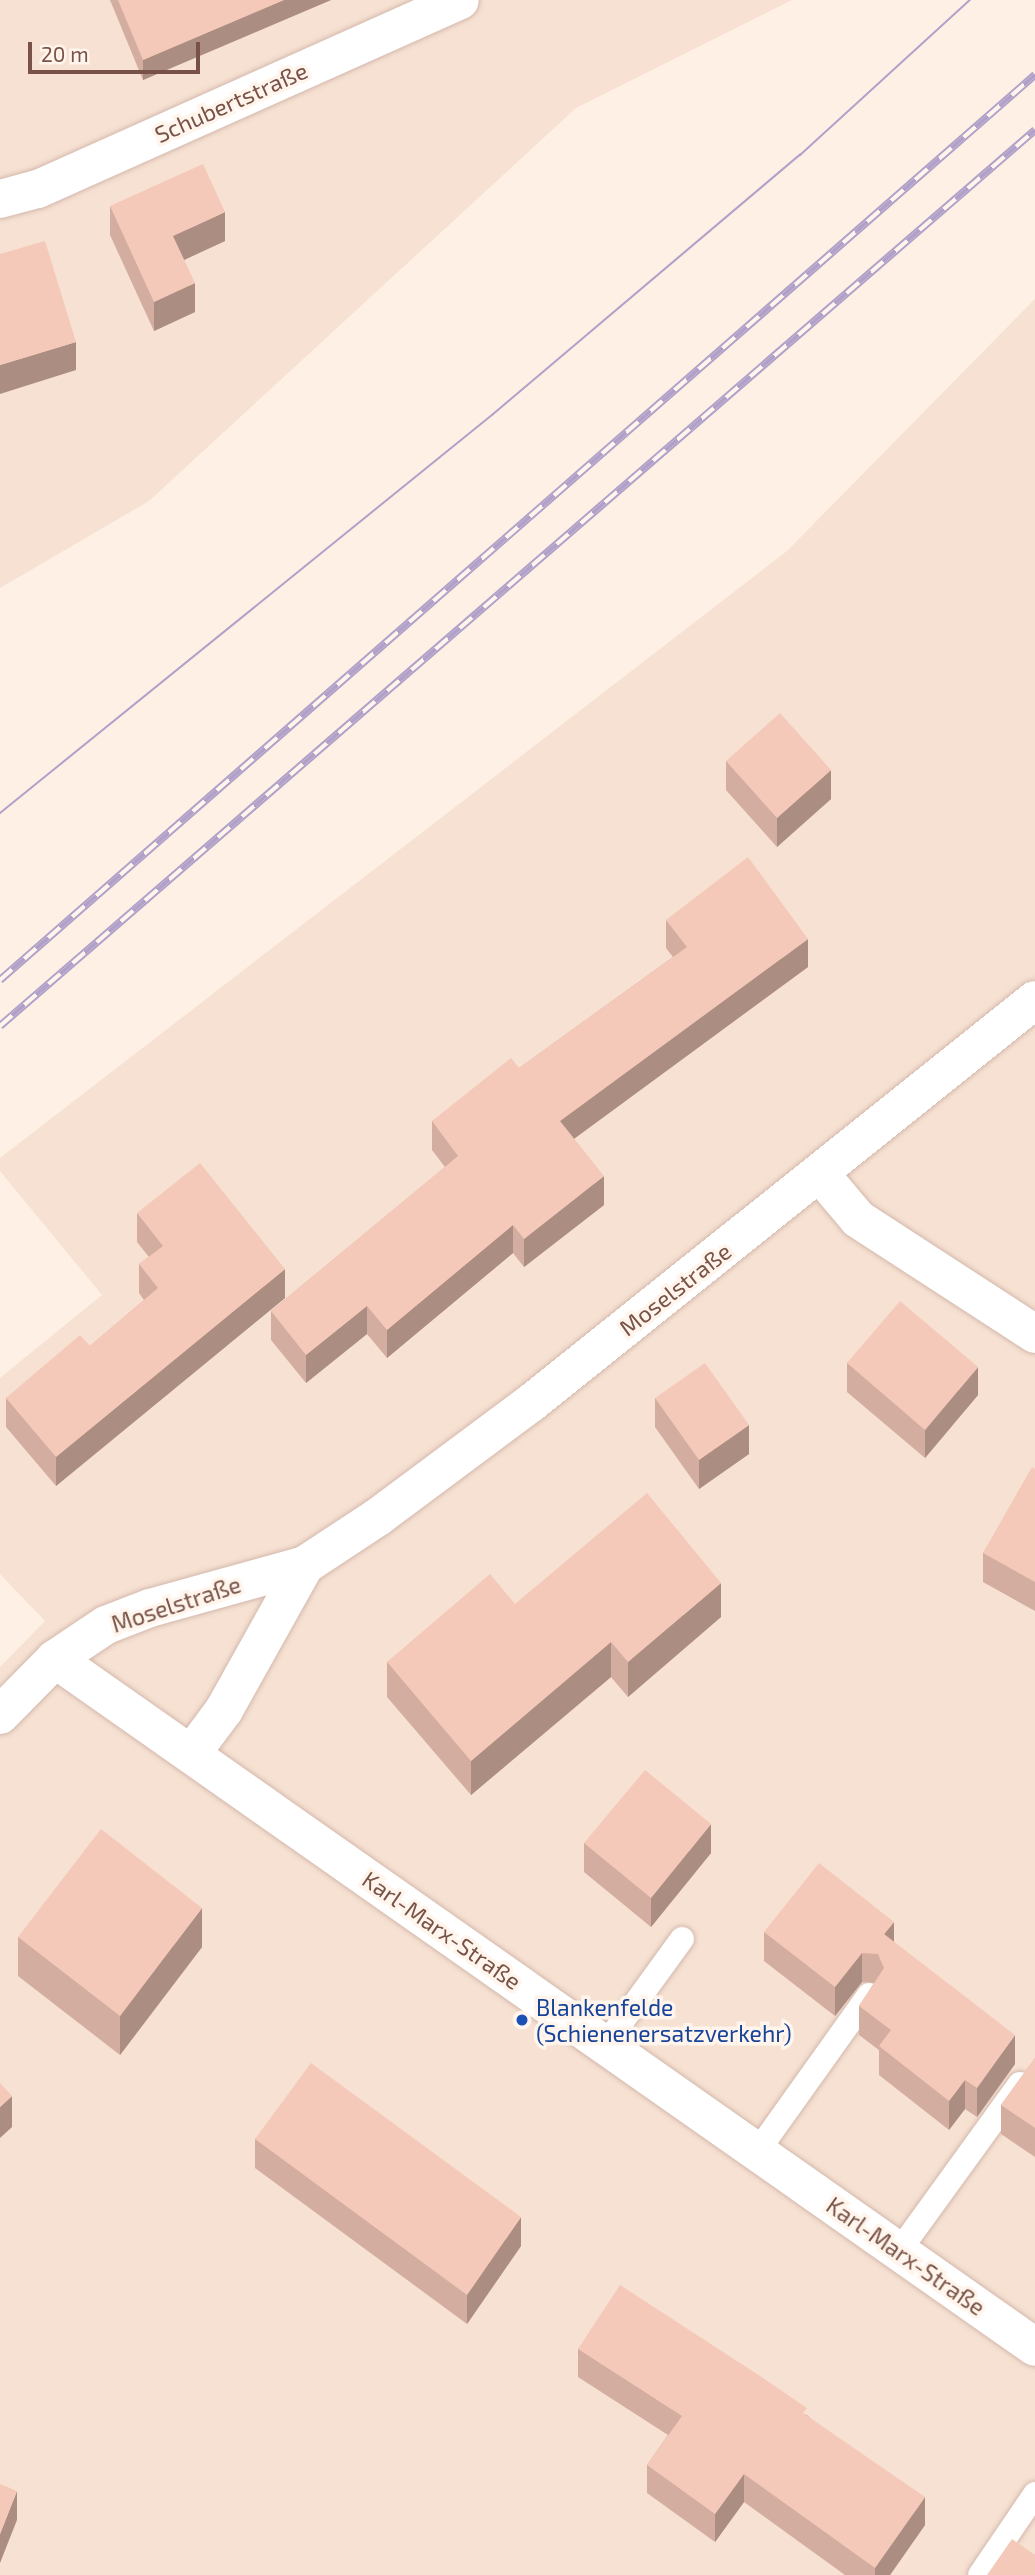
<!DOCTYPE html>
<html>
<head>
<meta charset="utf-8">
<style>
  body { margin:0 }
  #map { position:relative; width:1035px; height:2575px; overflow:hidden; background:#fef0e4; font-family:"Exo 2",sans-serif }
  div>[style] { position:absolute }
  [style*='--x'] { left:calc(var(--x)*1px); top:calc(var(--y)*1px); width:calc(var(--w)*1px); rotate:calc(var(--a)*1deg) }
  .residential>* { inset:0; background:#f6e1d2 }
  .roads { filter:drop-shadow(0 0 2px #d3b8ac) drop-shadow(0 0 2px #d3b8ac) }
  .service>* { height:24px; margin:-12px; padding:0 12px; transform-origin:12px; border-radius:12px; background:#fff }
  .minor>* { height:38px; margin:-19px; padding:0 19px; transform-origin:19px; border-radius:19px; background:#fff }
  .tram>* { height:2px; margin:-1px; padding:0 1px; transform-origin:1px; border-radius:1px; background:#b1a1c9 }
  .rail>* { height:8px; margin-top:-4px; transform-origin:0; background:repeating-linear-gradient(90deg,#fff5ec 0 16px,#b1a1c9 0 32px); box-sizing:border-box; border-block:2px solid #b1a1c9 }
  .wall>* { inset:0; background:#d3ad9f }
  .shaded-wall>* { inset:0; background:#ac8d82 }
  .building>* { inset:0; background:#f5c9b9 }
  .dots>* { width:19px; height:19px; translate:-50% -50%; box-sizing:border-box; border:4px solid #fff5ec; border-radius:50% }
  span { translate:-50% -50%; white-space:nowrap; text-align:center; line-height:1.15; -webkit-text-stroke:7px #fff5ec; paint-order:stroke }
  .street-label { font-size:23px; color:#795247 }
  .transit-label { font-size:23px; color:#164399 }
  .left { translate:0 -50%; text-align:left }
  .scale { position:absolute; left:28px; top:42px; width:172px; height:32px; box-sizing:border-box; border:4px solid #795247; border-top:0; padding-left:9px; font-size:21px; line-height:24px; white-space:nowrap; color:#795247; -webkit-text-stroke:5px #fff5ec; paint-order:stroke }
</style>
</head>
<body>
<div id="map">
  <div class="residential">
    <div style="clip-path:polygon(0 0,792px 0,576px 108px,149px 501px,0 588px)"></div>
    <div style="clip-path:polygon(1035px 299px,1035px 2575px,0 2575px,0 1667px,45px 1621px,0 1574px,0 1378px,102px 1295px,0 1171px,0 1158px,787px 551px)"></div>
  </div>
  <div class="roads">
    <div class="service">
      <div style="--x:605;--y:2045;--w:131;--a:-54"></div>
      <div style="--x:757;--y:2152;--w:193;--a:-54.5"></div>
      <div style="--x:899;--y:2251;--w:206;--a:-54.1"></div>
      <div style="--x:980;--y:2575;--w:98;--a:-55.8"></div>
    </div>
    <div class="minor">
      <div style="--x:0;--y:199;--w:39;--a:-15"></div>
      <div style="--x:38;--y:189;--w:462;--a:-24.1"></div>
      <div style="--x:821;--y:1175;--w:57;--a:49.9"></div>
      <div style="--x:858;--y:1219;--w:211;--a:33"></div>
      <div style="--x:55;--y:1659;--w:1197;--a:35.07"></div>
      <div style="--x:0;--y:1715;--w:78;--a:-45.5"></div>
      <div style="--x:55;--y:1659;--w:61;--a:-33.7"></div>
      <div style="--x:106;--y:1625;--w:47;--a:-21.1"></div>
      <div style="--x:150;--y:1608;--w:161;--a:-15.5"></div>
      <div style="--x:305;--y:1565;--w:87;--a:-33.3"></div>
      <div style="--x:378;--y:1517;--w:191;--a:-36.7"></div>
      <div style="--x:531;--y:1403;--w:645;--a:-38.65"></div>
      <div style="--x:192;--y:1753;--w:54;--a:-53.3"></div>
      <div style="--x:224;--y:1710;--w:166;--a:-60.8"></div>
    </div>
  </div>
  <div class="tram">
    <div style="--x:0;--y:813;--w:634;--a:-38.98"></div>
    <div style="--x:493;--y:414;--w:402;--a:-40.2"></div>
    <div style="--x:800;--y:155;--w:230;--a:-42.4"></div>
  </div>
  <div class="rail">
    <div style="--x:0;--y:980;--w:1375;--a:-41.17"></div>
    <div style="--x:0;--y:1026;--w:1369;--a:-40.88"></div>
  </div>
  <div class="wall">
    <div style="clip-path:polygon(110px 0,331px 0,143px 80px)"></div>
    <div style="clip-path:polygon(110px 206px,225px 241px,184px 260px,195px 312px,154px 331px,110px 235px)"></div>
    <div style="clip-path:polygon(726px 761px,831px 799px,777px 847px,726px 790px)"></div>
    <div style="clip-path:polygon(666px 920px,808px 967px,574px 1139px,604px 1205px,524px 1267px,513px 1253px,387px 1358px,367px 1334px,306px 1383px,271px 1340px,271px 1311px,445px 1167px,432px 1150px,432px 1121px,519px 1068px,673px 957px,666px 948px)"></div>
    <div style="clip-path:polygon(137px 1213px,285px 1298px,56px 1486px,6px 1427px,6px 1398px,90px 1346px,144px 1300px,139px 1293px,139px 1264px,149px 1257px,137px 1242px)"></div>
    <div style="clip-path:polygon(847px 1363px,978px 1395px,925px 1458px,847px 1392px)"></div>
    <div style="clip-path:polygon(655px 1398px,749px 1454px,699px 1489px,655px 1427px)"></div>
    <div style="clip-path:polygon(1035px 1469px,1035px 1611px,983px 1582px,983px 1553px)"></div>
    <div style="clip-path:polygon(515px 1604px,721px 1617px,628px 1697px,611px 1677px,471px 1795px,387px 1697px,387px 1662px)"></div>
    <div style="clip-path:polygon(584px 1843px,711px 1853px,651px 1927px,584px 1872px)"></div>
    <div style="clip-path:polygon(764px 1932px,894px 1942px,1015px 2064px,977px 2117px,965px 2109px,949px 2130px,879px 2075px,879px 2050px,859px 2035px,859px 2006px,874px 1983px,862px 1982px,835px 2016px,764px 1961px)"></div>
    <div style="clip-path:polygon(18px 1937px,202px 1947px,120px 2055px,18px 1976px)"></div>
    <div style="clip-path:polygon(1035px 2058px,1035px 2157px,1001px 2134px,1001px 2105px)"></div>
    <div style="clip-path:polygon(255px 2139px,521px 2246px,467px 2324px,255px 2168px)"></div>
    <div style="clip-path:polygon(578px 2349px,807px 2415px,925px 2525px,890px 2575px,845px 2575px,744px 2502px,715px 2542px,647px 2493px,647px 2465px,668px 2435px,578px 2377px)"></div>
  </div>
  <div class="shaded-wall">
    <div style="clip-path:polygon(284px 0,331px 0,143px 80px,143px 60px)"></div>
    <div style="clip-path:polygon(225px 212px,225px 241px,173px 265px,173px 236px)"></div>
    <div style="clip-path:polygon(195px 283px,195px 312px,154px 331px,154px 302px)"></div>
    <div style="clip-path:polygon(76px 342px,76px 370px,0 394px,0 365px)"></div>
    <div style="clip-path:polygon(831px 770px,831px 799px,777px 847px,777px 818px)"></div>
    <div style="clip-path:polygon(808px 939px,808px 967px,560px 1149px,560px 1121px)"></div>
    <div style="clip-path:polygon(604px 1176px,604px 1205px,524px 1267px,524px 1239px)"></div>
    <div style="clip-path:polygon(513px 1225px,513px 1253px,387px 1358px,387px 1330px)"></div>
    <div style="clip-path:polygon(285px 1269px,285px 1298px,56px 1486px,56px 1457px)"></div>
    <div style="clip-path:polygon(367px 1306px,367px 1334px,306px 1383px,306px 1355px)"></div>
    <div style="clip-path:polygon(978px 1367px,978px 1395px,925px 1458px,925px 1430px)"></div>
    <div style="clip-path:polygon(749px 1425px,749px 1454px,699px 1489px,699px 1460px)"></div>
    <div style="clip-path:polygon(721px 1583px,721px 1617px,628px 1697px,628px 1662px)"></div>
    <div style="clip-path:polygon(611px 1642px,611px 1677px,471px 1795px,471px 1761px)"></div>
    <div style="clip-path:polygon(711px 1824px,711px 1853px,651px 1927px,651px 1898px)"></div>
    <div style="clip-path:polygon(202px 1908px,202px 1947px,120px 2055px,120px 2016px)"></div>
    <div style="clip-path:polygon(894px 1922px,894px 1951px,884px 1934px)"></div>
    <div style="clip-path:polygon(862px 1953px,862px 1982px,835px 2016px,835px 1987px)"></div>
    <div style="clip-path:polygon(1015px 2035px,1015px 2064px,977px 2117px,977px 2088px)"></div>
    <div style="clip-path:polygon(965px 2080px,965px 2109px,949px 2130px,949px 2101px)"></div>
    <div style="clip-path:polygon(12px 2096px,12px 2127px,0 2138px,0 2107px)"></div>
    <div style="clip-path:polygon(521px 2217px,521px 2246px,467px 2324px,467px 2295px)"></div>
    <div style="clip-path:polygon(744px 2474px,744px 2502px,715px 2542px,715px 2514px)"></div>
    <div style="clip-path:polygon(17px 2491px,17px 2520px,0 2563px,0 2534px)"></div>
    <div style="clip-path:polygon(925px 2497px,925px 2525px,890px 2575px,875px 2575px,875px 2568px)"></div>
  </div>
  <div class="building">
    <div style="clip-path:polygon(118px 0,284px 0,143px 60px)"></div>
    <div style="clip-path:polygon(203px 164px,225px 212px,173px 236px,195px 283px,154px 302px,110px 206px)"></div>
    <div style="clip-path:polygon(45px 241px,76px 342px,0 365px,0 254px)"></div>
    <div style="clip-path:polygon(780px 713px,831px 770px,777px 818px,726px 761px)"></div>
    <div style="clip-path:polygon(748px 857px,808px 939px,560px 1121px,604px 1176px,524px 1239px,513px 1225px,387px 1330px,367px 1306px,306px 1355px,271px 1311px,458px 1156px,432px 1121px,511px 1058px,519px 1068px,687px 947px,666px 920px)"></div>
    <div style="clip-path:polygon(200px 1163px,285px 1269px,56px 1457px,6px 1398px,80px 1335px,90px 1346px,158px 1288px,139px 1264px,163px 1246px,137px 1213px)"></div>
    <div style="clip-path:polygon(900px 1301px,978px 1367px,925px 1430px,847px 1363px)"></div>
    <div style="clip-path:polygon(705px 1363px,749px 1425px,699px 1460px,655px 1398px)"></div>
    <div style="clip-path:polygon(1032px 1467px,1035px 1469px,1035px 1582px,983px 1553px)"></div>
    <div style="clip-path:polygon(647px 1493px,721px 1583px,628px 1662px,611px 1642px,471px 1761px,387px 1662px,490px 1574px,515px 1604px)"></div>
    <div style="clip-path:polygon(645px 1770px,711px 1824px,651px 1898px,584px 1843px)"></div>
    <div style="clip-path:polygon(101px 1829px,202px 1908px,120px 2016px,18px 1937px)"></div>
    <div style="clip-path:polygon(819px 1863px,894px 1922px,884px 1934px,1015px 2035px,977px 2088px,965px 2080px,949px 2101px,879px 2046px,891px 2030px,859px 2006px,884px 1968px,878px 1954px,862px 1953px,835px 1987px,764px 1932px)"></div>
    <div style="clip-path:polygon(1035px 2058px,1035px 2128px,1001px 2105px)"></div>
    <div style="clip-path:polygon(311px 2063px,521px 2217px,467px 2295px,255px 2139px)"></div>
    <div style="clip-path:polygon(0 2083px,12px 2096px,0 2107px)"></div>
    <div style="clip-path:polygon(620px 2285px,757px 2374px,807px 2408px,803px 2413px,925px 2497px,875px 2568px,744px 2474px,715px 2514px,647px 2465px,682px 2416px,578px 2349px)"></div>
    <div style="clip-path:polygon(0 2484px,17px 2491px,0 2534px)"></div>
    <div style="clip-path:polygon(1012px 2539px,1035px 2555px,1035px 2575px,987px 2575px)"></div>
  </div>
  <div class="dots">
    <div style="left:522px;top:2020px;background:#1a4fb4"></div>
  </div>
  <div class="street-label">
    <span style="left:231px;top:102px;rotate:-24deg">Schubertstraße</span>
    <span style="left:675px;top:1289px;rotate:-38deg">Moselstraße</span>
    <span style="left:176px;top:1604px;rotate:-18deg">Moselstraße</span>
    <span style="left:442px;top:1930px;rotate:35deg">Karl-Marx-Straße</span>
    <span style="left:906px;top:2256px;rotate:35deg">Karl-Marx-Straße</span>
  </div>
  <div class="transit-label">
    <span class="left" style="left:536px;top:2020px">Blankenfelde<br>(Schienenersatzverkehr)</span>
  </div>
  <div class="scale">20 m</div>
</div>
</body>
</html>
